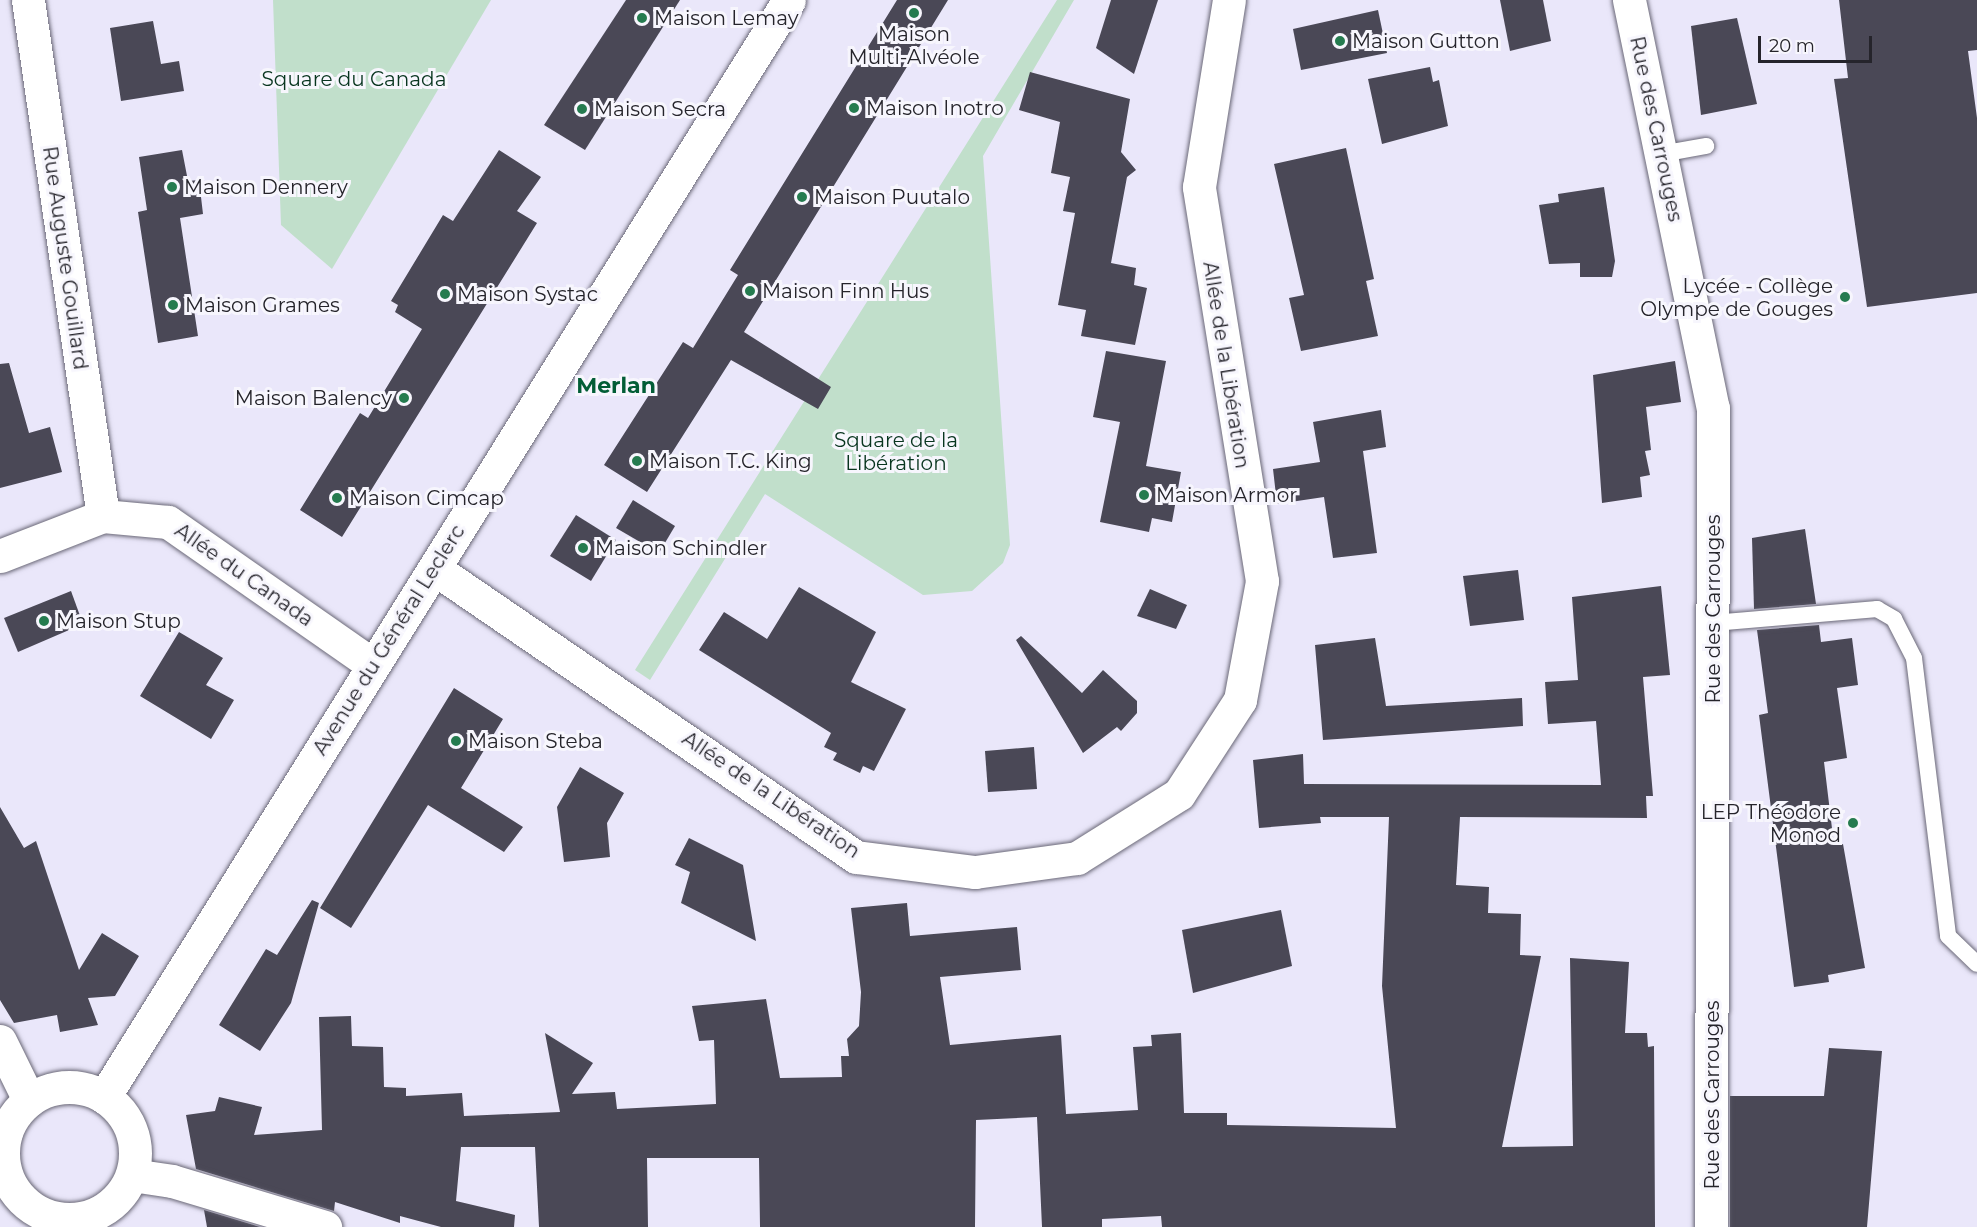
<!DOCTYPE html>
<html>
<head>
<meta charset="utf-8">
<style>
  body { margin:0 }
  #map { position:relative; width:1977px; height:1227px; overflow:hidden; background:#eae7fa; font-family:Montserrat,sans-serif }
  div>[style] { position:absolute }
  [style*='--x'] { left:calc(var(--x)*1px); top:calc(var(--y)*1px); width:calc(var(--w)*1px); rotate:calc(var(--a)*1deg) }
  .green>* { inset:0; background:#c1dfcb }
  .building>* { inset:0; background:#4a4856 }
  .roads { filter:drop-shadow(0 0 2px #6a6877) drop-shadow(0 0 2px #6a6877) }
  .service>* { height:16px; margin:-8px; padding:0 8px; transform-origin:8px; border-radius:8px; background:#fff }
  .minor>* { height:33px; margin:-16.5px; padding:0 16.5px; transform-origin:16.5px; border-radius:16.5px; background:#fff }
  .tertiary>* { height:33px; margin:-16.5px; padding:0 16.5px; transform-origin:16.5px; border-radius:16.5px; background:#fff }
  .tertiary>.ring { margin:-16.5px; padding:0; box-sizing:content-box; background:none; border:33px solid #fff; border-radius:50% }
  .dots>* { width:16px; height:16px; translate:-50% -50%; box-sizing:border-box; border:3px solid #f7f6fd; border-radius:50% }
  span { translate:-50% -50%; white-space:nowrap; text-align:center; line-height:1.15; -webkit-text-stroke:6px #f7f6fd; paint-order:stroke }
  .poi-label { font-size:20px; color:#25242b }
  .left { translate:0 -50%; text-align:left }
  .right { translate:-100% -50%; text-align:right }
  .park-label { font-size:20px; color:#08351f }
  .street-label { font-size:20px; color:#25242b }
  .quarter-label { font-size:22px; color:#025d36; font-weight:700 }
  .scale { position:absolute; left:1758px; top:36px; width:114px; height:27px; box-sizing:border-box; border:3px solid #25242b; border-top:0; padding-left:8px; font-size:18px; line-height:21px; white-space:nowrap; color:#25242b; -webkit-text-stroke:4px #f7f6fd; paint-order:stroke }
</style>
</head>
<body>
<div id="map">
  <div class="green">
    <div style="clip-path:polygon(273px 0,491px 0,332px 269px,281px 225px)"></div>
    <div style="clip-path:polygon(1057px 0,1074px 0,983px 156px,1010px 545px,1003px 563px,972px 591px,923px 595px,765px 494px,650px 680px,635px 670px)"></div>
  </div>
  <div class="building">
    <div style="clip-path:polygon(626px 0,680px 0,585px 150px,544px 125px)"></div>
    <div style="clip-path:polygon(897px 0,948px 0,744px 332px,831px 387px,818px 409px,731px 360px,647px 492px,604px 465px,683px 342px,693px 348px,738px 275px,730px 270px)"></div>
    <div style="clip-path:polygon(1111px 0,1158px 0,1134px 74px,1096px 48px)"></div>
    <div style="clip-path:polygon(1500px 0,1543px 0,1551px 41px,1510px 51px)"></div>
    <div style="clip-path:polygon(1839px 0,1977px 0,1977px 50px,1968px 51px,1977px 118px,1977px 293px,1867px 307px,1834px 79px,1848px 78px)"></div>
    <div style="clip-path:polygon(1378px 10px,1387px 53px,1301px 70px,1293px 29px)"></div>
    <div style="clip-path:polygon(1737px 18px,1757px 104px,1701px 115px,1691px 26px)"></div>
    <div style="clip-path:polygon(153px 21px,161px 64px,179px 61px,184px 91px,121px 101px,110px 28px)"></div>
    <div style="clip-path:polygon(1430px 67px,1433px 82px,1439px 80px,1448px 126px,1382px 144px,1368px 79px)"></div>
    <div style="clip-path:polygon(1030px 72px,1130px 99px,1121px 152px,1136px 170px,1127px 177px,1111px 263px,1136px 268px,1134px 285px,1147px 288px,1135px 345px,1081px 336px,1086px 310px,1058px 305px,1075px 213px,1063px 211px,1070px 177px,1051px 173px,1060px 122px,1019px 110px)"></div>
    <div style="clip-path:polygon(1346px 148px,1374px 279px,1366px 281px,1378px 336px,1301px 351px,1289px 298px,1304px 295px,1274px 164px)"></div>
    <div style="clip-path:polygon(182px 150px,188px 181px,199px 180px,203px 214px,180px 218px,198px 336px,158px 343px,138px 212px,147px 210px,139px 157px)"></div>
    <div style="clip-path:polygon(499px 150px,541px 177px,517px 211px,537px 223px,342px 537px,300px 510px,360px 413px,368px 418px,422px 329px,395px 312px,398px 305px,391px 301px,443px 215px,453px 221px)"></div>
    <div style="clip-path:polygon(1604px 187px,1615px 261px,1612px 277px,1580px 277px,1580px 263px,1549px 264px,1539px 205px,1559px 202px,1558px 194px)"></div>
    <div style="clip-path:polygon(1106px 351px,1166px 361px,1146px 466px,1181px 472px,1172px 522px,1152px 518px,1149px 532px,1100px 522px,1120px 422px,1093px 417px)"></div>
    <div style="clip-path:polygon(1675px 361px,1681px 402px,1646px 407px,1651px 450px,1645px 451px,1650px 475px,1640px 477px,1642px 497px,1602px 503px,1593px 375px)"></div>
    <div style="clip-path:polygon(9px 363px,29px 433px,50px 427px,62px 472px,0 488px,0 364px)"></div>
    <div style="clip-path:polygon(1381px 410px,1386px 447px,1363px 451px,1377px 553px,1333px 558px,1324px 497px,1277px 504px,1273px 469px,1320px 462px,1313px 422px)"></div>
    <div style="clip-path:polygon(633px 500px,675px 526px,659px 553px,616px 528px)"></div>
    <div style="clip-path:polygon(576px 515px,616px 540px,591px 581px,550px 556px)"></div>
    <div style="clip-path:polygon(1805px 529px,1816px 604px,1754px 609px,1752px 538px)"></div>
    <div style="clip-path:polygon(1518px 570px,1524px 620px,1470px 626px,1463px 576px)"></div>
    <div style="clip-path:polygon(1661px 586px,1670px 675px,1643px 677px,1653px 796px,1646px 796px,1647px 818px,1460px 817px,1456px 885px,1489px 887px,1488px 913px,1521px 914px,1520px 955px,1541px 956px,1502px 1147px,1573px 1146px,1570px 958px,1629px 962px,1625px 1033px,1647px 1033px,1648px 1047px,1654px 1046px,1655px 1227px,1162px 1227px,1161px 1216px,1102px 1219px,1102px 1227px,1042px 1227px,1037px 1117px,976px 1120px,975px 1227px,760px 1227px,759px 1158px,647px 1158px,648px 1227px,539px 1227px,535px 1147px,461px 1147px,456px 1201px,515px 1215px,514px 1227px,441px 1227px,400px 1216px,400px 1223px,335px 1202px,334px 1211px,196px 1169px,186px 1115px,215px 1111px,219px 1097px,262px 1107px,254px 1135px,322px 1130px,319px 1017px,351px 1016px,352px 1046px,383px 1047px,384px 1087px,406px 1088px,406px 1096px,462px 1093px,464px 1116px,560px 1112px,545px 1033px,593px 1063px,572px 1094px,615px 1092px,617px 1109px,716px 1104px,714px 1040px,699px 1041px,692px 1006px,766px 999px,780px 1078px,842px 1077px,841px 1056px,849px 1056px,847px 1039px,859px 1026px,861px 992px,851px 908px,907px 903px,910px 936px,1017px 927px,1021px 970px,940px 977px,950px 1045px,1061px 1035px,1066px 1114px,1138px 1110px,1133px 1047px,1152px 1046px,1151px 1035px,1181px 1033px,1184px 1113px,1227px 1113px,1227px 1125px,1396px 1128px,1382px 986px,1389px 817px,1320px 817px,1321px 823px,1259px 828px,1253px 760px,1303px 754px,1304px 784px,1601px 785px,1596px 721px,1548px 724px,1545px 682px,1578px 680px,1572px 597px)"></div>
    <div style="clip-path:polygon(799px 587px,876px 632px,851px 682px,906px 709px,874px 771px,863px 766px,860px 773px,833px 760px,837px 753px,824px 747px,831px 733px,699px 650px,724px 612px,767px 639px)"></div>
    <div style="clip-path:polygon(1150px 589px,1187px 605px,1176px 629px,1137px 616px)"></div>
    <div style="clip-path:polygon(71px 591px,83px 624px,18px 652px,4px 618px)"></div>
    <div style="clip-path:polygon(1819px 625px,1821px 642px,1852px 638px,1858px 685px,1837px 688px,1847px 758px,1824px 762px,1834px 845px,1843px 844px,1865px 968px,1828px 975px,1829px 982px,1794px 987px,1759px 715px,1768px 713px,1757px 630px)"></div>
    <div style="clip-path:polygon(179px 632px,223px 658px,206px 685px,234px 700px,211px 739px,140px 696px)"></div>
    <div style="clip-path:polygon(1021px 636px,1082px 693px,1103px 670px,1137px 701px,1137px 713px,1121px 731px,1117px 727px,1083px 753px,1016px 640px)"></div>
    <div style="clip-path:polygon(1375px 638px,1386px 706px,1522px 698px,1523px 726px,1323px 740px,1315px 645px)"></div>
    <div style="clip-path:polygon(454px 688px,503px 719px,461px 788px,523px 827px,504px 852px,428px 805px,351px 928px,320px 908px)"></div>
    <div style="clip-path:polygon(1034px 747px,1037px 789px,988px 792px,985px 751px)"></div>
    <div style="clip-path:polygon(580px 767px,624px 793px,607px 823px,610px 857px,564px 862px,557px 807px)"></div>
    <div style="clip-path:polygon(0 807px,24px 848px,36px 841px,79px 970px,102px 933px,139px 956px,115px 996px,88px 998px,98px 1025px,60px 1032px,57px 1015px,14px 1023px,0 1000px)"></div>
    <div style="clip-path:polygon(689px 838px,743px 865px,756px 941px,681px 903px,690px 872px,675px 865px)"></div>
    <div style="clip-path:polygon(312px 900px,319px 903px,291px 1003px,260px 1051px,219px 1025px,266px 949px,277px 955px)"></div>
    <div style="clip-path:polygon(1281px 910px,1292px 966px,1193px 993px,1182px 930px)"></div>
    <div style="clip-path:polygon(1829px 1048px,1882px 1051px,1867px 1227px,1730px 1227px,1730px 1096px,1824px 1096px)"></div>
    <div style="clip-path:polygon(204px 1210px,260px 1227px,207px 1227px)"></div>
  </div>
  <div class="roads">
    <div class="service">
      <div style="--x:1661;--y:154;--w:46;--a:-10.1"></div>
      <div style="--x:1713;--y:623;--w:165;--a:-4.9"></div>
      <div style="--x:1877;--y:609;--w:20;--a:30"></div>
      <div style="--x:1894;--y:619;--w:44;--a:62.9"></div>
      <div style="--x:1914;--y:658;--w:280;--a:83"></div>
      <div style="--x:1948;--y:936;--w:40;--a:44"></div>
    </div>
    <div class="minor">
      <div style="--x:28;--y:0;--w:521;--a:81.73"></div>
      <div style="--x:1629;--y:0;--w:417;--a:78.4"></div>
      <div style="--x:1713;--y:408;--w:819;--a:90.14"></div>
      <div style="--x:0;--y:556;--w:110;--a:-21.2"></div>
      <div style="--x:103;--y:516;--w:65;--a:5.3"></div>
      <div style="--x:168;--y:522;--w:250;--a:34.9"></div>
      <div style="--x:435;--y:569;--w:510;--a:34.38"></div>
      <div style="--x:856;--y:857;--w:120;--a:7.2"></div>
      <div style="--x:975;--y:872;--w:103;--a:-7.8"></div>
      <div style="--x:1077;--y:858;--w:120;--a:-32.1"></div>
      <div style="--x:1179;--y:794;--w:112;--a:-57"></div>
      <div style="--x:1240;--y:700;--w:121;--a:-79.5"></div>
      <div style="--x:1262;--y:581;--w:399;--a:-99.1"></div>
      <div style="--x:1199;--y:187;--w:189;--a:-80.9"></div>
      <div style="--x:0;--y:1041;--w:66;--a:63.8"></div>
      <div style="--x:0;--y:1131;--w:6;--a:18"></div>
      <div style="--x:132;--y:1175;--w:40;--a:8.5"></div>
      <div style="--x:172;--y:1181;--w:160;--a:16.7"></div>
      <div style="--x:83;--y:1218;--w:9;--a:77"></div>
    </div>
    <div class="tertiary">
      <div class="ring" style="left:3px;top:1087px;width:99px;height:99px"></div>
      <div style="--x:104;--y:1097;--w:1293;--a:-58.02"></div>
    </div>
  </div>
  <div class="dots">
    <div style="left:914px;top:13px;background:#257b4f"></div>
    <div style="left:642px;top:18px;background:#257b4f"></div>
    <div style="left:1340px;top:41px;background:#257b4f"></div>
    <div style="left:854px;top:108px;background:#257b4f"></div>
    <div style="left:582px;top:109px;background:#257b4f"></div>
    <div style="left:172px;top:187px;background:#257b4f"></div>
    <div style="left:802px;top:197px;background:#257b4f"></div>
    <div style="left:750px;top:291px;background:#257b4f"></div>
    <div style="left:445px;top:294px;background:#257b4f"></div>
    <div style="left:1845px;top:297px;background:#257b4f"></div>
    <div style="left:173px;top:305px;background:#257b4f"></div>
    <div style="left:404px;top:398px;background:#257b4f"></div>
    <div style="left:637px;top:461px;background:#257b4f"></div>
    <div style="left:1144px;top:495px;background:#257b4f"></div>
    <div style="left:337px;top:498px;background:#257b4f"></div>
    <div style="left:583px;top:548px;background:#257b4f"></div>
    <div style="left:44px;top:621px;background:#257b4f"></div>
    <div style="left:456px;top:741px;background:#257b4f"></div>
    <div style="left:1853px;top:823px;background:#257b4f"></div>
  </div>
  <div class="poi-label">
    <span class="left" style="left:654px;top:18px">Maison Lemay</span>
    <span style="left:914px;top:46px">Maison<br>Multi-Alvéole</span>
    <span class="left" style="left:1352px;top:41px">Maison Gutton</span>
    <span class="left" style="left:866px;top:108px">Maison Inotro</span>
    <span class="left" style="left:594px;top:109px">Maison Secra</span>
    <span class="left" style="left:184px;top:187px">Maison Dennery</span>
    <span class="left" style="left:814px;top:197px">Maison Puutalo</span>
    <span class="right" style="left:1833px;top:298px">Lycée - Collège<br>Olympe de Gouges</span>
    <span class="left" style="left:762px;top:291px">Maison Finn Hus</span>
    <span class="left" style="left:457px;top:294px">Maison Systac</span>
    <span class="left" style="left:185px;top:305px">Maison Grames</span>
    <span class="right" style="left:392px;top:398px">Maison Balency</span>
    <span class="left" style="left:649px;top:461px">Maison T.C. King</span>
    <span class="left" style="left:1156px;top:495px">Maison Armor</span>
    <span class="left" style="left:349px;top:498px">Maison Cimcap</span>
    <span class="left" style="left:595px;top:548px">Maison Schindler</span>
    <span class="left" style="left:56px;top:621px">Maison Stup</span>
    <span class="left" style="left:468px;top:741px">Maison Steba</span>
    <span class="right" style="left:1841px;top:824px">LEP Théodore<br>Monod</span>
  </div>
  <div class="park-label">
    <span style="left:354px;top:79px">Square du Canada</span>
    <span style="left:896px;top:452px">Square de la<br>Libération</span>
  </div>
  <div class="street-label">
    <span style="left:1656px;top:129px;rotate:78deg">Rue des Carrouges</span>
    <span style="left:65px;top:258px;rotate:82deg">Rue Auguste Gouillard</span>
    <span style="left:1226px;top:365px;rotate:81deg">Allée de la Libération</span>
    <span style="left:244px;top:575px;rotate:35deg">Allée du Canada</span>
    <span style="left:1713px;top:609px;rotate:-90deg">Rue des Carrouges</span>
    <span style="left:389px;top:640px;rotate:-58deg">Avenue du Général Leclerc</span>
    <span style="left:771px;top:795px;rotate:34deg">Allée de la Libération</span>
    <span style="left:1712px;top:1095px;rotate:-90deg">Rue des Carrouges</span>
  </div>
  <div class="quarter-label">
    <span style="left:616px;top:386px">Merlan</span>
  </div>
  <div class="scale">20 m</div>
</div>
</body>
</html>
